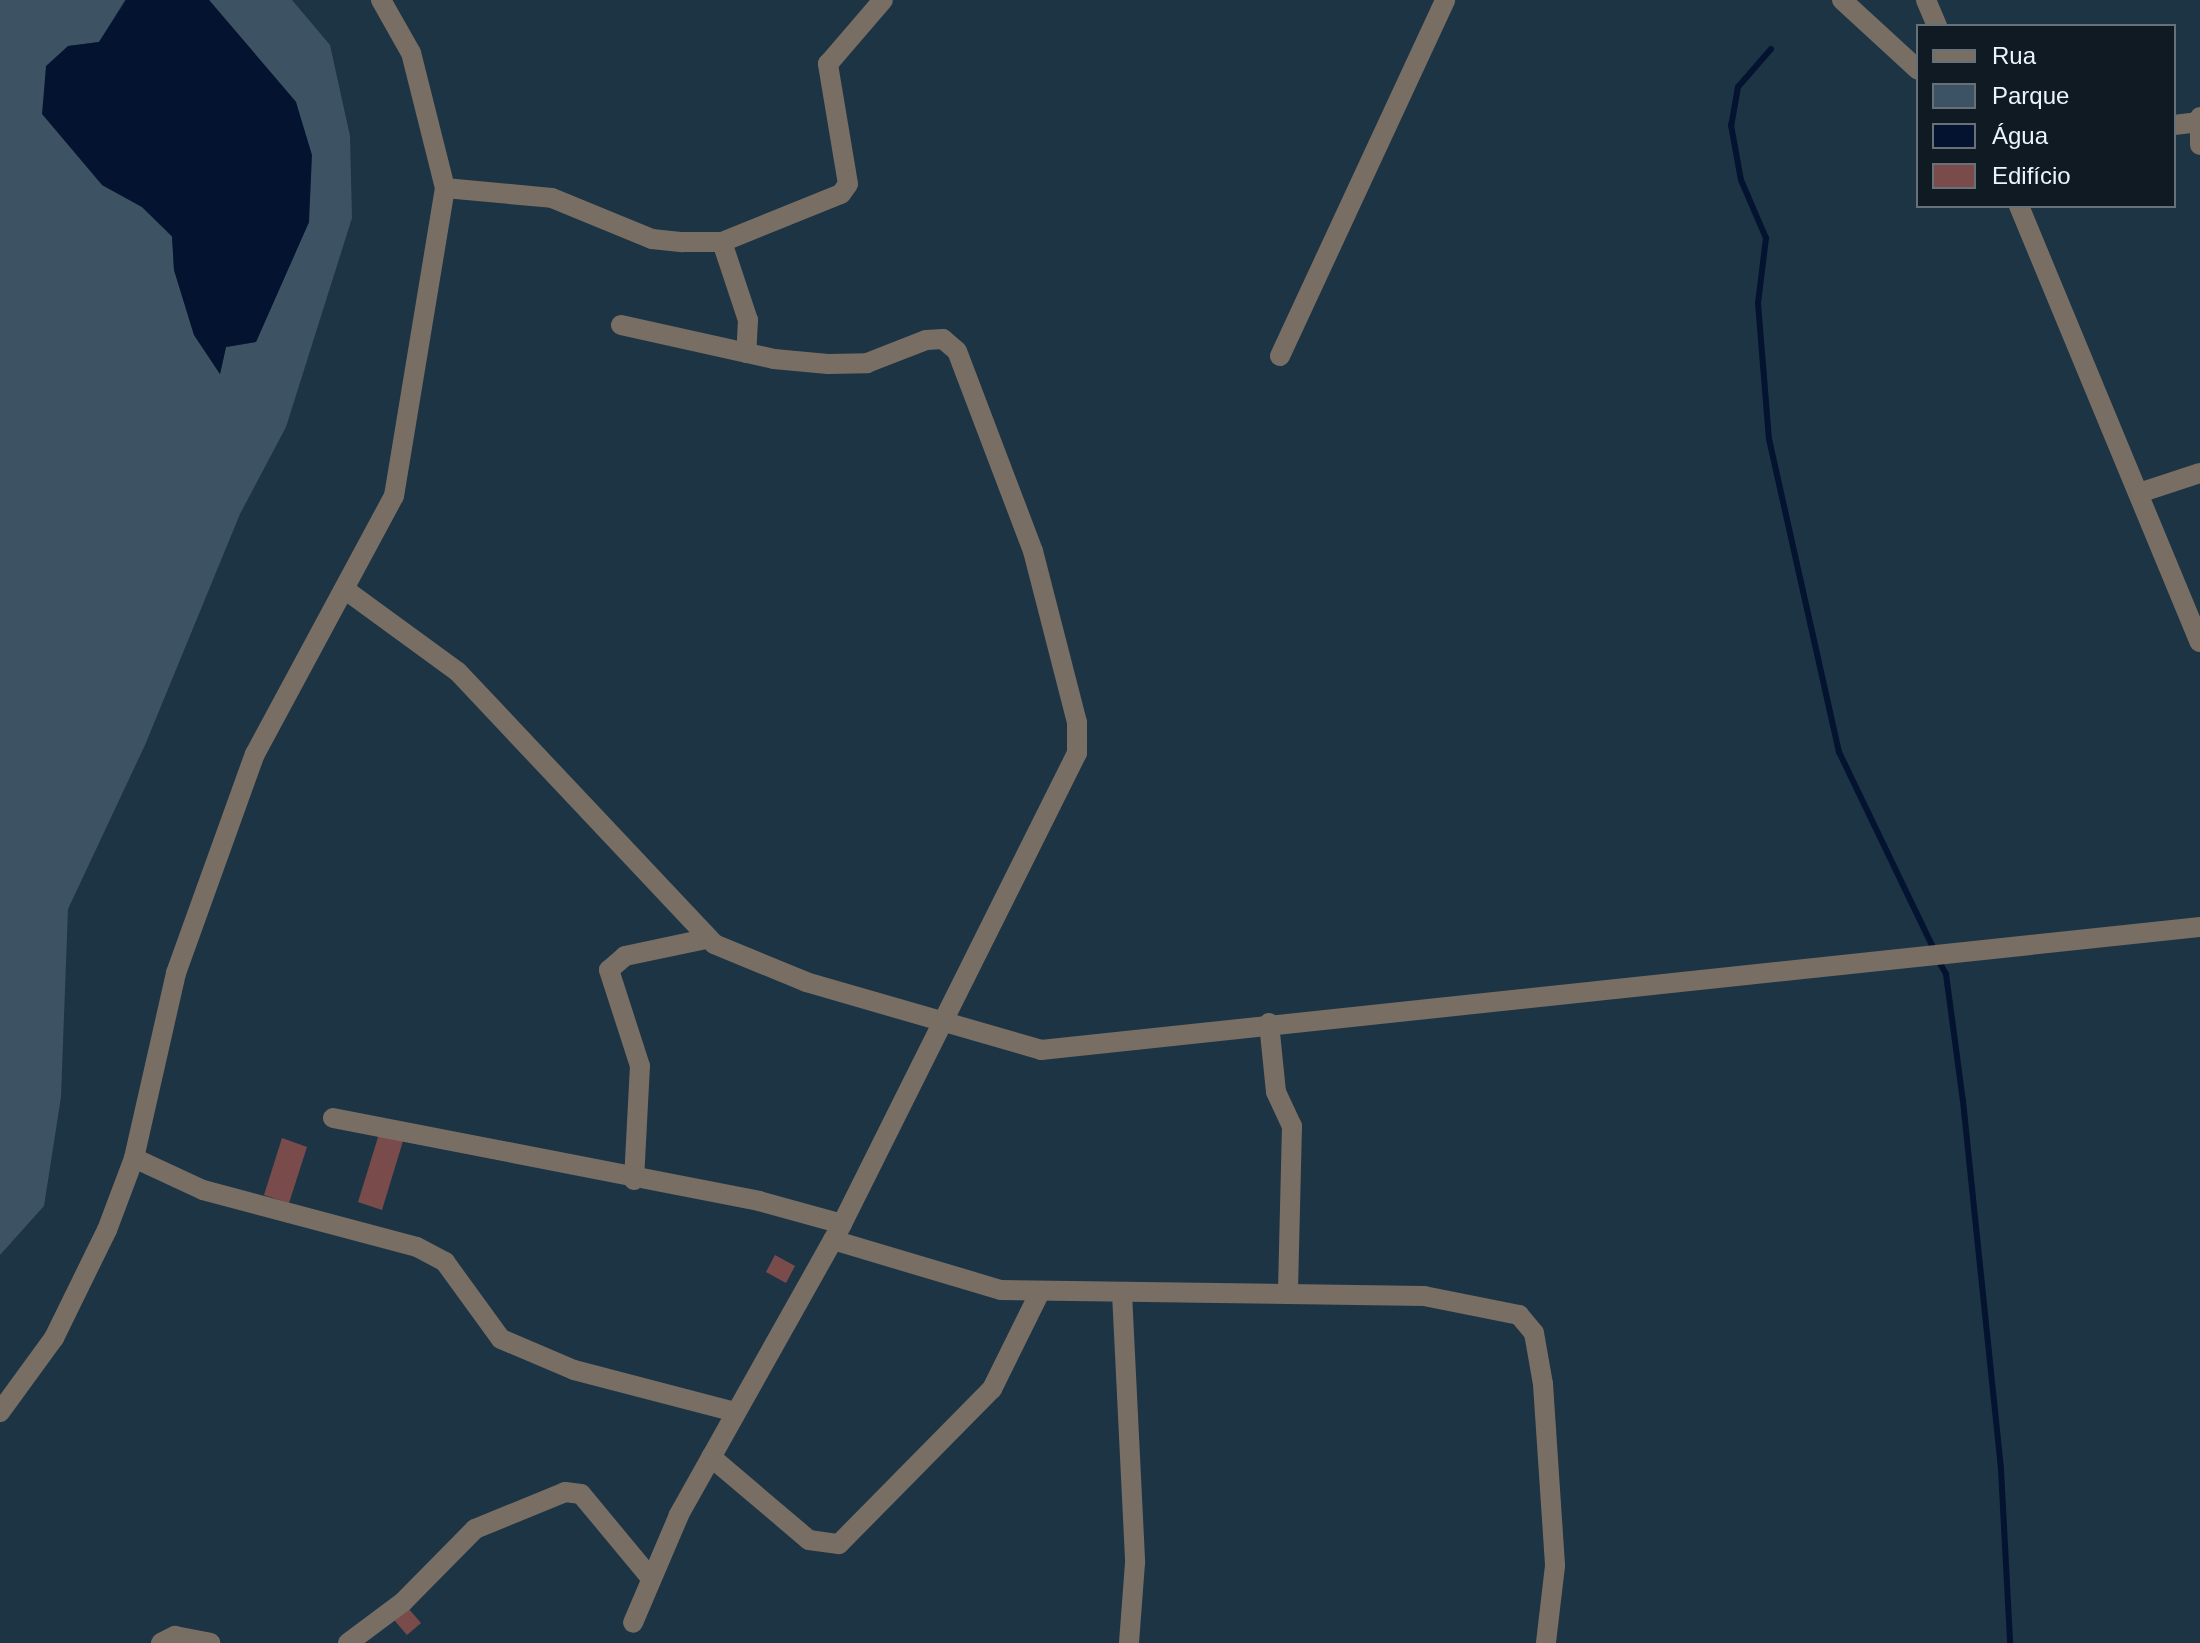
<!DOCTYPE html>
<meta charset="utf-8">
<style>
body{margin:0}
#map{position:relative;width:2200px;height:1643px;overflow:hidden;background:#1d3445;font-family:Arial,sans-serif}
div>[style]{position:absolute}
.green>*{inset:0;background:#3d5364}
.water>*{inset:0;background:#041330}
.stream>*{height:6px;margin:-3px;padding:0 3px;transform-origin:3px;border-radius:3px;background:#041330}
.building>*{inset:0;background:#794c4b}
.minor>*{height:20px;margin:-10px;padding:0 10px;transform-origin:10px;border-radius:10px;background:#786e64}
span{translate:-50% -50%;white-space:nowrap;text-align:center;line-height:1.15;-webkit-text-stroke:7px #101a22;paint-order:stroke}
.legend{position:absolute;left:1916px;top:24px;width:260px;height:184px;box-sizing:border-box;background:#101a22;border:2px solid #67717a;margin:0;padding:10px 14px;list-style:none;font-size:24px;color:#e9f4fd}
.legend li{display:flex;align-items:center;gap:16px;height:40px}
.legend b{width:40px;border:2px solid #67717a}
</style>
<div id="map">
<div class="green">
<i style="clip-path:polygon(0 0,125px 0,99px 42px,68px 46px,102px 185px,142px 207px,172px 237px,174px 270px,194px 335px,220px 374px,226px 347px,256px 342px,309px 222px,296px 102px,209px 0,292px 0,330px 45px,350px 136px,352px 218px,286px 427px,240px 514px,145px 745px,68px 909px,61px 1097px,44px 1206px,0 1255px)"></i>
</div>
<div class="water">
<i style="clip-path:polygon(126px 0,209px 0,296px 102px,312px 155px,309px 222px,256px 342px,226px 347px,220px 374px,194px 335px,174px 270px,172px 236px,142px 207px,102px 185px,42px 114px,46px 66px,68px 46px,99px 42px)"></i>
</div>
<div class="stream">
<i style="left:1771px;top:49px;width:50px;rotate:131deg"></i>
<i style="left:1738px;top:87px;width:39px;rotate:100deg"></i>
<i style="left:1731px;top:125px;width:56px;rotate:79.7deg"></i>
<i style="left:1741px;top:180px;width:63px;rotate:66.7deg"></i>
<i style="left:1766px;top:238px;width:65px;rotate:97deg"></i>
<i style="left:1758px;top:303px;width:136px;rotate:85.4deg"></i>
<i style="left:1769px;top:439px;width:321px;rotate:77.4deg"></i>
<i style="left:1839px;top:752px;width:219px;rotate:64.3deg"></i>
<i style="left:1938px;top:960px;width:16px;rotate:60deg"></i>
<i style="left:1946px;top:974px;width:128px;rotate:82.4deg"></i>
<i style="left:1963px;top:1101px;width:370px;rotate:84.1deg"></i>
<i style="left:2001px;top:1469px;width:174px;rotate:87deg"></i>
</div>
<div class="building">
<i style="clip-path:polygon(379px 1134px,403px 1141px,382px 1210px,358px 1202px)"></i>
<i style="clip-path:polygon(282px 1138px,307px 1147px,289px 1203px,264px 1195px)"></i>
<i style="clip-path:polygon(775px 1255px,795px 1266px,786px 1283px,766px 1272px)"></i>
<i style="clip-path:polygon(408px 1608px,421px 1623px,407px 1635px,394px 1620px)"></i>
</div>
<div class="minor">
<i style="left:1842px;top:0;width:103px;rotate:42.6deg"></i>
<i style="left:1926px;top:0;width:28px;rotate:67deg"></i>
<i style="left:2200px;top:117px;width:28px;rotate:90deg"></i>
<i style="left:2174px;top:125px;width:25px;rotate:-7deg"></i>
<i style="left:445px;top:188px;width:107px;rotate:5.3deg"></i>
<i style="left:552px;top:198px;width:108px;rotate:22.3deg"></i>
<i style="left:652px;top:239px;width:31px;rotate:6deg"></i>
<i style="left:683px;top:242px;width:39px"></i>
<i style="left:722px;top:242px;width:128px;rotate:-22deg"></i>
<i style="left:841px;top:194px;width:12px;rotate:-55deg"></i>
<i style="left:848px;top:184px;width:122px;rotate:-99.5deg"></i>
<i style="left:828px;top:64px;width:84px;rotate:-49.3deg"></i>
<i style="left:2019px;top:206px;width:472px;rotate:67.5deg"></i>
<i style="left:722px;top:242px;width:82px;rotate:71.6deg"></i>
<i style="left:748px;top:320px;width:33px;rotate:93deg"></i>
<i style="left:621px;top:325px;width:157px;rotate:12.5deg"></i>
<i style="left:774px;top:359px;width:54px;rotate:5.3deg"></i>
<i style="left:828px;top:364px;width:39px;rotate:-1deg"></i>
<i style="left:867px;top:363px;width:63px;rotate:-21.3deg"></i>
<i style="left:926px;top:340px;width:17px;rotate:-3deg"></i>
<i style="left:943px;top:339px;width:18px;rotate:41deg"></i>
<i style="left:957px;top:351px;width:214px;rotate:69.2deg"></i>
<i style="left:1033px;top:551px;width:177px;rotate:75.6deg"></i>
<i style="left:1077px;top:722px;width:31px;rotate:90deg"></i>
<i style="left:1077px;top:753px;width:526px;rotate:116.52deg"></i>
<i style="left:842px;top:1224px;width:334px;rotate:119.3deg"></i>
<i style="left:679px;top:1515px;width:117px;rotate:113.1deg"></i>
<i style="left:1280px;top:356px;width:392px;rotate:-65.1deg"></i>
<i style="left:2139px;top:493px;width:64px;rotate:-18.2deg"></i>
<i style="left:347px;top:591px;width:137px;rotate:36.1deg"></i>
<i style="left:458px;top:672px;width:374px;rotate:46.7deg"></i>
<i style="left:714px;top:944px;width:100px;rotate:22.4deg"></i>
<i style="left:806px;top:982px;width:245px;rotate:16.1deg"></i>
<i style="left:1041px;top:1050px;width:1166px;rotate:-6.06deg"></i>
<i style="left:1269px;top:1023px;width:69px;rotate:84.2deg"></i>
<i style="left:1276px;top:1092px;width:38px;rotate:65deg"></i>
<i style="left:1292px;top:1126px;width:167px;rotate:91.4deg"></i>
<i style="left:333px;top:1118px;width:434px;rotate:11deg"></i>
<i style="left:759px;top:1201px;width:86px;rotate:15.5deg"></i>
<i style="left:134px;top:1158px;width:76px;rotate:24.9deg"></i>
<i style="left:203px;top:1190px;width:221px;rotate:14.9deg"></i>
<i style="left:417px;top:1247px;width:32px;rotate:28deg"></i>
<i style="left:445px;top:1262px;width:95px;rotate:54deg"></i>
<i style="left:501px;top:1339px;width:79px;rotate:23deg"></i>
<i style="left:574px;top:1370px;width:166px;rotate:14.6deg"></i>
<i style="left:634px;top:1180px;width:114px;rotate:-87deg"></i>
<i style="left:640px;top:1066px;width:101px;rotate:-107.9deg"></i>
<i style="left:609px;top:970px;width:21px;rotate:-41deg"></i>
<i style="left:625px;top:956px;width:83px;rotate:-11.9deg"></i>
<i style="left:833px;top:1240px;width:175px;rotate:16.6deg"></i>
<i style="left:1001px;top:1290px;width:423px;rotate:0.8deg"></i>
<i style="left:1424px;top:1296px;width:97px;rotate:11.3deg"></i>
<i style="left:1519px;top:1315px;width:23px;rotate:50deg"></i>
<i style="left:1534px;top:1333px;width:52px;rotate:80deg"></i>
<i style="left:1543px;top:1384px;width:182px;rotate:86.2deg"></i>
<i style="left:1555px;top:1566px;width:78px;rotate:96.7deg"></i>
<i style="left:1122px;top:1293px;width:270px;rotate:87.2deg"></i>
<i style="left:1135px;top:1563px;width:80px;rotate:94.3deg"></i>
<i style="left:0;top:1412px;width:92px;rotate:-53.9deg"></i>
<i style="left:54px;top:1338px;width:120px;rotate:-63.9deg"></i>
<i style="left:107px;top:1230px;width:77px;rotate:-69.4deg"></i>
<i style="left:134px;top:1158px;width:190px;rotate:-77.2deg"></i>
<i style="left:176px;top:973px;width:233px;rotate:-70.2deg"></i>
<i style="left:255px;top:754px;width:293px;rotate:-61.7deg"></i>
<i style="left:394px;top:496px;width:312px;rotate:-80.6deg"></i>
<i style="left:445px;top:188px;width:139px;rotate:-104.1deg"></i>
<i style="left:411px;top:53px;width:61px;rotate:-119.5deg"></i>
<i style="left:711px;top:1457px;width:128px;rotate:40.3deg"></i>
<i style="left:809px;top:1540px;width:30px;rotate:8deg"></i>
<i style="left:839px;top:1544px;width:218px;rotate:-45.4deg"></i>
<i style="left:992px;top:1389px;width:106px;rotate:-63.7deg"></i>
<i style="left:161px;top:1643px;width:16px;rotate:-27deg"></i>
<i style="left:175px;top:1636px;width:36px;rotate:11deg"></i>
<i style="left:348px;top:1643px;width:69px;rotate:-36.7deg"></i>
<i style="left:403px;top:1602px;width:103px;rotate:-45.4deg"></i>
<i style="left:475px;top:1529px;width:97px;rotate:-22.3deg"></i>
<i style="left:565px;top:1492px;width:16px;rotate:7deg"></i>
<i style="left:581px;top:1494px;width:108px;rotate:50.3deg"></i>
</div>
<ul class="legend">
<li><b style="height:10px;background:#786e64"></b>Rua</li>
<li><b style="height:22px;background:#3d5364"></b>Parque</li>
<li><b style="height:22px;background:#041330"></b>Água</li>
<li><b style="height:22px;background:#794c4b"></b>Edifício</li>
</ul>
</div>
